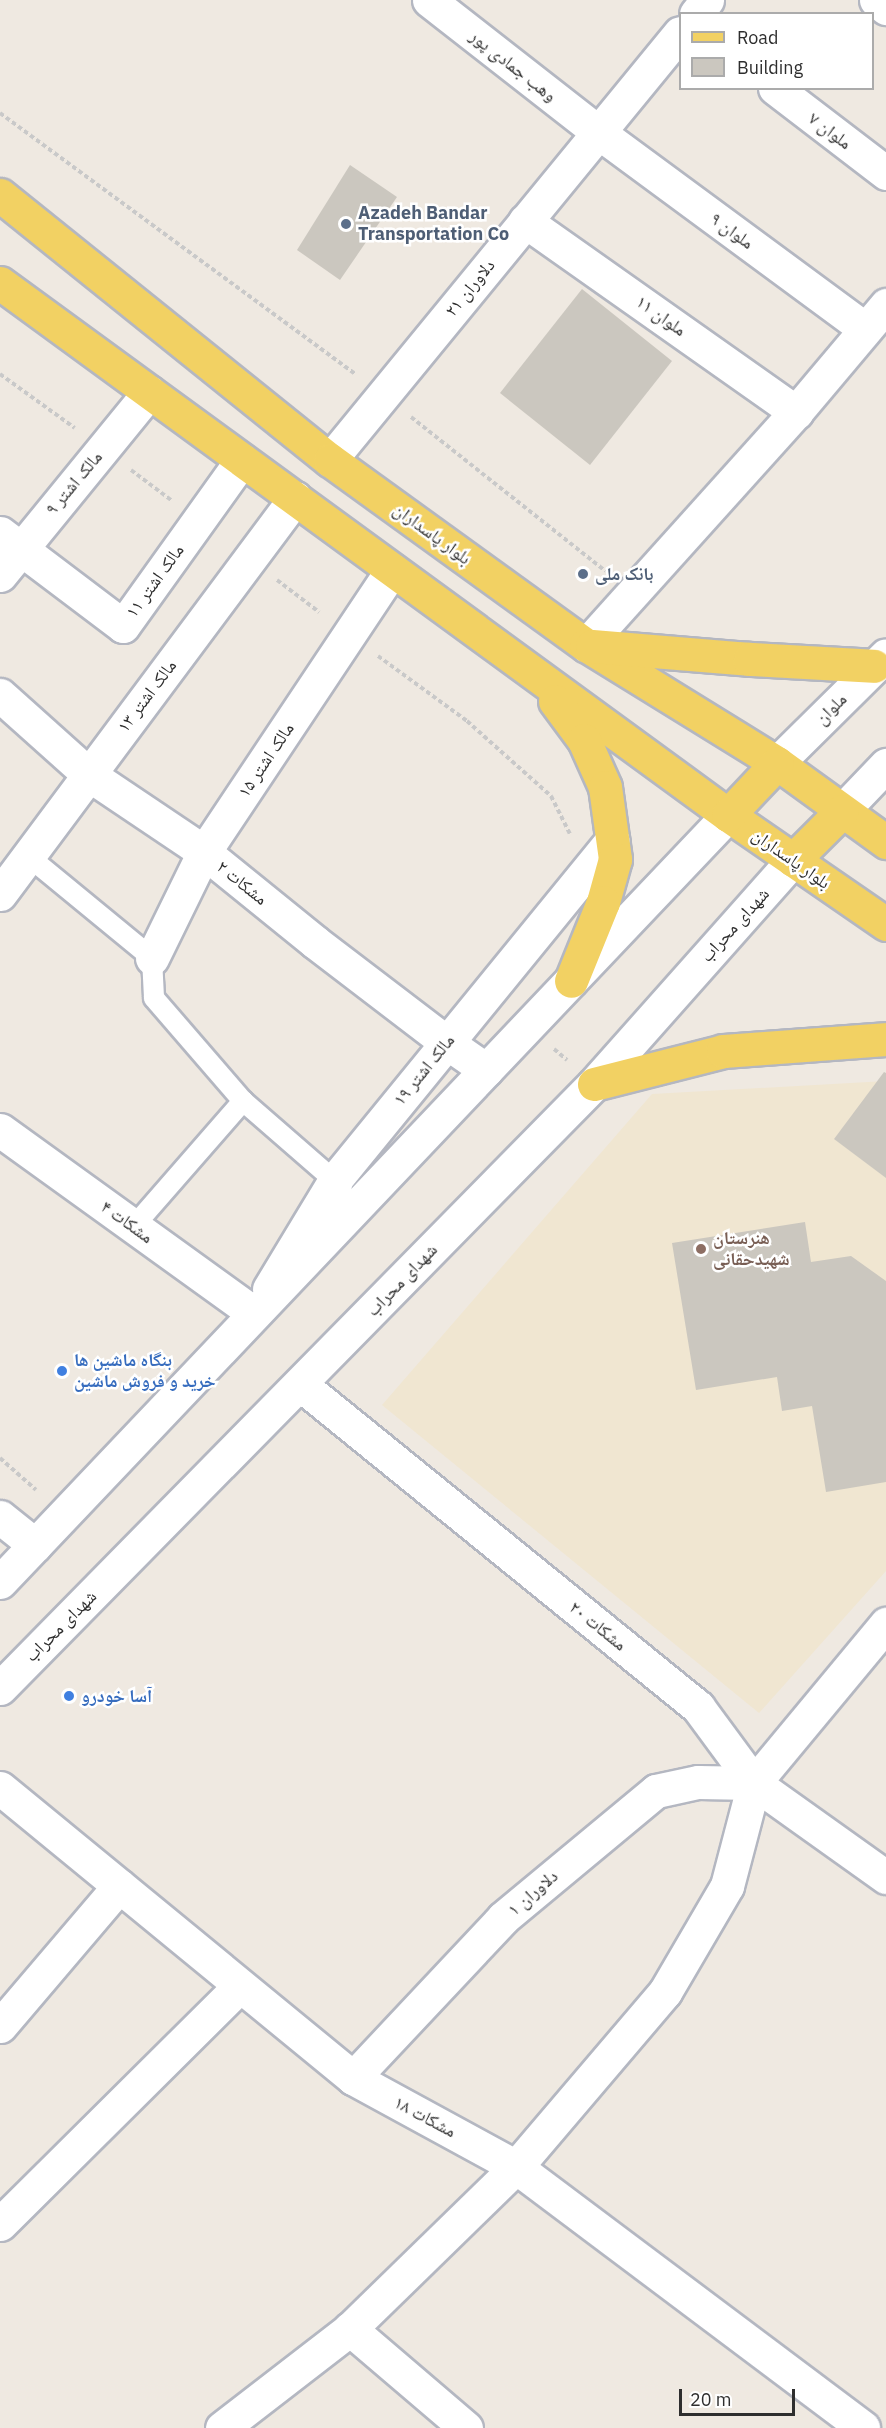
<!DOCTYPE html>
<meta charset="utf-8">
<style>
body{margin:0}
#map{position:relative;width:886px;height:2428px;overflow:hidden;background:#efe9e1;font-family:"IBM Plex Sans","Noto Naskh Arabic",sans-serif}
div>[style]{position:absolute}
.education>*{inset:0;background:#f0e6d1}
.building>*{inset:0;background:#cbc7bf}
.path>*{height:4px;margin-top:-2px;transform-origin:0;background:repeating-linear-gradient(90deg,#c9c9c9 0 4.5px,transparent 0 7.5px)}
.roads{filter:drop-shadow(2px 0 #b4b7c1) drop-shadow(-2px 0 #b4b7c1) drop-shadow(0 2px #b4b7c1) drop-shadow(0 -2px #b4b7c1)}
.service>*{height:20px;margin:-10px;padding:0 10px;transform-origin:10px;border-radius:10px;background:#fff}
.minor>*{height:33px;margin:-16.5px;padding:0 16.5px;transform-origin:16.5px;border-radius:16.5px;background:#fff}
.tertiary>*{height:33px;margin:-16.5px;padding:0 16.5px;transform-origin:16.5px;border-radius:16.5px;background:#fff}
.secondary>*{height:33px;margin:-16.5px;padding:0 16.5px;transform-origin:16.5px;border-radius:16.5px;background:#fff}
.primary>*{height:33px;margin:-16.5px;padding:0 16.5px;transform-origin:16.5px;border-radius:16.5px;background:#f2d163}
.dots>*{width:16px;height:16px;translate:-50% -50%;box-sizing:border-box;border:3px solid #fff;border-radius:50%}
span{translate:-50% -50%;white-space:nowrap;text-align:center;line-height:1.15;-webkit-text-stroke:5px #fff;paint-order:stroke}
.street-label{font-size:18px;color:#2e2e2e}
.service-label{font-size:18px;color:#4e5e75;font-weight:700}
.left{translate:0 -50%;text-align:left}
.education-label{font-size:18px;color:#785e54;font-weight:700}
.shop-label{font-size:18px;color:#366cbe;font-weight:700}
.legend{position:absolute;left:679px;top:12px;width:195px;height:78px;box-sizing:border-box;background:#fff;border:2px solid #ababab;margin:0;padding:8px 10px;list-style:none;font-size:18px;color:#2e2e2e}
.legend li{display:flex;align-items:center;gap:12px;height:30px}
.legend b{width:30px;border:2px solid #ababab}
.scale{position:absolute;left:679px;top:2389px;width:116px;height:27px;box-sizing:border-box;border:3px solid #2e2e2e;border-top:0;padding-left:8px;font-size:18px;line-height:21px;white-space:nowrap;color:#2e2e2e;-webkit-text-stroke:4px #fff;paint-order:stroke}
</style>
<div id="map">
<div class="education">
<i style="clip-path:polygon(886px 1081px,886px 1571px,759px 1713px,382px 1405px,652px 1094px)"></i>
</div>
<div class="building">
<i style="clip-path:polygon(350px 165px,397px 197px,340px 280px,297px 250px)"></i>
<i style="clip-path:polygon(582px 289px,672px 361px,590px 465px,500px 393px)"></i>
<i style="clip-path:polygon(884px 1072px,886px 1073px,886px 1178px,834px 1139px)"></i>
<i style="clip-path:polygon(805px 1222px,811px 1262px,851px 1256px,886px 1281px,886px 1482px,826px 1492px,812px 1406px,782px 1411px,777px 1377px,696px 1390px,672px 1243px)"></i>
</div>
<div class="path">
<i style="left:0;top:113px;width:441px;rotate:36.3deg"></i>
<i style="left:0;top:374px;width:92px;rotate:35.8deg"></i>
<i style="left:411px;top:417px;width:248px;rotate:38.4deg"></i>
<i style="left:131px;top:470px;width:50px;rotate:36.9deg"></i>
<i style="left:277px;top:580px;width:53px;rotate:37.3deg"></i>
<i style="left:378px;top:656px;width:110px;rotate:36.1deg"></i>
<i style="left:467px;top:721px;width:113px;rotate:41.8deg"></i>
<i style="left:551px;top:796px;width:42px;rotate:63.4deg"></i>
<i style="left:554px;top:1049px;width:17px;rotate:40deg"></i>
<i style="left:0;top:1458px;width:48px;rotate:41.6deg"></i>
</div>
<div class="roads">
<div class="service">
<i style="left:28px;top:856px;width:161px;rotate:39.4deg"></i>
<i style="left:152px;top:958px;width:40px;rotate:87.1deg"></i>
<i style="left:154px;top:998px;width:136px;rotate:49.2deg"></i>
<i style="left:243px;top:1101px;width:131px;rotate:41deg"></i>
<i style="left:134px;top:1226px;width:166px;rotate:-48.9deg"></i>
</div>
<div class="minor">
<i style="left:876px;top:0;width:13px;rotate:39deg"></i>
<i style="left:775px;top:88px;width:140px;rotate:37.4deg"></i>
<i style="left:598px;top:132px;width:332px;rotate:36.4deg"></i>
<i style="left:525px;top:221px;width:332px;rotate:35.2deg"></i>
<i style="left:0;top:533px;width:154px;rotate:37.1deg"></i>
<i style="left:123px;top:626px;width:204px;rotate:-54.4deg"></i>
<i style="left:0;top:575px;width:236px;rotate:-50.8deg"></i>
<i style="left:586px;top:645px;width:314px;rotate:-48deg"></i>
<i style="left:796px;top:412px;width:140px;rotate:-49.9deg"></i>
<i style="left:0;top:695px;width:118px;rotate:41.9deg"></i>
<i style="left:88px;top:774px;width:140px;rotate:33.9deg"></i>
<i style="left:204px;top:852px;width:143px;rotate:39deg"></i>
<i style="left:315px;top:942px;width:165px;rotate:37.4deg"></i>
<i style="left:446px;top:1042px;width:49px;rotate:35deg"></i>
<i style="left:0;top:894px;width:494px;rotate:-53.3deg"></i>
<i style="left:152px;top:958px;width:118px;rotate:-63.9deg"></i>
<i style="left:204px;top:852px;width:339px;rotate:-56.3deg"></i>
<i style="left:269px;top:1289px;width:127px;rotate:-58.8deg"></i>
<i style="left:335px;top:1180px;width:439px;rotate:-50.8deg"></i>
<i style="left:300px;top:1384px;width:513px;rotate:39.06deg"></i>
<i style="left:698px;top:1707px;width:94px;rotate:53.6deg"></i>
<i style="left:754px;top:1783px;width:162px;rotate:35.5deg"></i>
<i style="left:0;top:1517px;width:45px;rotate:38.7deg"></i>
<i style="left:0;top:2026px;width:184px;rotate:-49.6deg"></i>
<i style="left:353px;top:2078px;width:219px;rotate:-46.8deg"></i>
<i style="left:503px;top:1918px;width:199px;rotate:-39.7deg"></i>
<i style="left:656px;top:1791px;width:43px;rotate:-12.1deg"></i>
<i style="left:698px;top:1782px;width:56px;rotate:1deg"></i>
<i style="left:0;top:2224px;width:338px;rotate:-44.8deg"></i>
<i style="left:222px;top:2428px;width:162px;rotate:-37.7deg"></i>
<i style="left:466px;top:2428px;width:153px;rotate:-139.5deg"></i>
<i style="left:350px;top:2329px;width:232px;rotate:-44.3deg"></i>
<i style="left:516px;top:2167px;width:230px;rotate:-49.6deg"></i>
<i style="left:665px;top:1992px;width:123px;rotate:-59.7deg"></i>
<i style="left:727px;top:1886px;width:106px;rotate:-75.3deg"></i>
<i style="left:754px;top:1783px;width:207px;rotate:-50.3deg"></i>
</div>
<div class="tertiary">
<i style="left:429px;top:0;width:214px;rotate:38deg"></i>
<i style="left:696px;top:14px;width:18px;rotate:-52deg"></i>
<i style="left:330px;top:460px;width:552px;rotate:-50.66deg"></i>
<i style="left:0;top:1130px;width:313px;rotate:35.8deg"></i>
<i style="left:0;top:1788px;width:457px;rotate:39.4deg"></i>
<i style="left:353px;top:2078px;width:186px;rotate:28.6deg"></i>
<i style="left:516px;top:2167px;width:434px;rotate:36.9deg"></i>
</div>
<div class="secondary">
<i style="left:777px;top:763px;width:153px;rotate:-44.7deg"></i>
<i style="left:842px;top:811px;width:64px;rotate:-46.3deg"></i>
<i style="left:0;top:1582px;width:1057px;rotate:-46.49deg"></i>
<i style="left:0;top:1688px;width:847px;rotate:-45.48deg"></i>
<i style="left:594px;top:1084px;width:300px;rotate:-48.4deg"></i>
</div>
<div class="primary">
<i style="left:0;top:195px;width:423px;rotate:38.8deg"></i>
<i style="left:330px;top:460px;width:316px;rotate:35.9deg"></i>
<i style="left:586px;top:645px;width:225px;rotate:31.7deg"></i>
<i style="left:777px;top:763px;width:135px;rotate:35.9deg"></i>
<i style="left:0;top:283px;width:902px;rotate:36.16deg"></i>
<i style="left:728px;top:815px;width:192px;rotate:34.6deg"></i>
<i style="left:592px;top:646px;width:159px;rotate:4.7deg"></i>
<i style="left:750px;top:659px;width:124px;rotate:3.2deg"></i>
<i style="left:555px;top:701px;width:49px;rotate:53.4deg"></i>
<i style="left:584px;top:740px;width:51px;rotate:65.9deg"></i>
<i style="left:605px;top:787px;width:73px;rotate:82.1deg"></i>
<i style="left:615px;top:859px;width:45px;rotate:105.6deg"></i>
<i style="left:603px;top:902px;width:85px;rotate:112.1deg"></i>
<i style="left:728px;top:815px;width:71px;rotate:-46.7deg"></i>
<i style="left:793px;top:860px;width:69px;rotate:-45deg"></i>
<i style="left:594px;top:1084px;width:133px;rotate:-14.3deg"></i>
<i style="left:723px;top:1051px;width:163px;rotate:-4.2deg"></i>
</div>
</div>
<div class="dots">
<i style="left:346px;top:224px;background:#5c6f8a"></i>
<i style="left:583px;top:574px;background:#5c6f8a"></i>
<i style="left:701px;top:1249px;background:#8d6e63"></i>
<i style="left:62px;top:1371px;background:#3f7fe0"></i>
<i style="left:69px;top:1696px;background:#3f7fe0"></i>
</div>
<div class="street-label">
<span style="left:513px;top:66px;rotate:38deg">وهب جمادی پور</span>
<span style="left:830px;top:131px;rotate:37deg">ملوان ۷</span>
<span style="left:732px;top:231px;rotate:36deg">ملوان ۹</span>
<span style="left:470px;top:288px;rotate:-51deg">دلاوران ۲۱</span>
<span style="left:661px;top:316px;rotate:35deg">ملوان ۱۱</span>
<span style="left:74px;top:483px;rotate:-50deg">مالک اشتر ۹</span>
<span style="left:432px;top:534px;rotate:36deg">بلوار پاسداران</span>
<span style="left:155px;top:581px;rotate:-54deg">مالک اشتر ۱۱</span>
<span style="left:147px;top:696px;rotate:-53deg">مالک اشتر ۱۳</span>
<span style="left:831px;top:709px;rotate:-45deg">ملوان</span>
<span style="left:266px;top:760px;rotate:-56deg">مالک اشتر ۱۵</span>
<span style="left:791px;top:859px;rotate:35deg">بلوار پاسداران</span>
<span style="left:242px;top:883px;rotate:39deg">مشکات ۲</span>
<span style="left:735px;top:925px;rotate:-48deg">شهدای محراب</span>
<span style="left:424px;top:1070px;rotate:-51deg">مالک اشتر ۱۹</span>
<span style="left:127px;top:1222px;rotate:36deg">مشکات ۴</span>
<span style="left:402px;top:1280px;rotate:-46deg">شهدای محراب</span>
<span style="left:61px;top:1626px;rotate:-45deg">شهدای محراب</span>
<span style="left:598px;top:1626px;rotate:39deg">مشکات ۲۰</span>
<span style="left:533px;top:1893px;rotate:-41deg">دلاوران ۱</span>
<span style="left:425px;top:2117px;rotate:28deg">مشکات ۱۸</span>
</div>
<div class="service-label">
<span class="left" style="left:358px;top:224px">Azadeh Bandar<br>Transportation Co</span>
<span class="left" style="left:595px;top:574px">بانک ملی</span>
</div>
<div class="education-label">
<span class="left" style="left:713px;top:1249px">هنرستان<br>شهیدحقانی</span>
</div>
<div class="shop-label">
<span class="left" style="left:74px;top:1371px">بنگاه ماشین ها<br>خرید و فروش ماشین</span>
<span class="left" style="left:81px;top:1696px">آسا خودرو</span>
</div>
<ul class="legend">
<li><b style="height:8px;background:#f2d163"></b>Road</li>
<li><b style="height:16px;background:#cbc7bf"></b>Building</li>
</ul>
<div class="scale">20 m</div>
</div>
